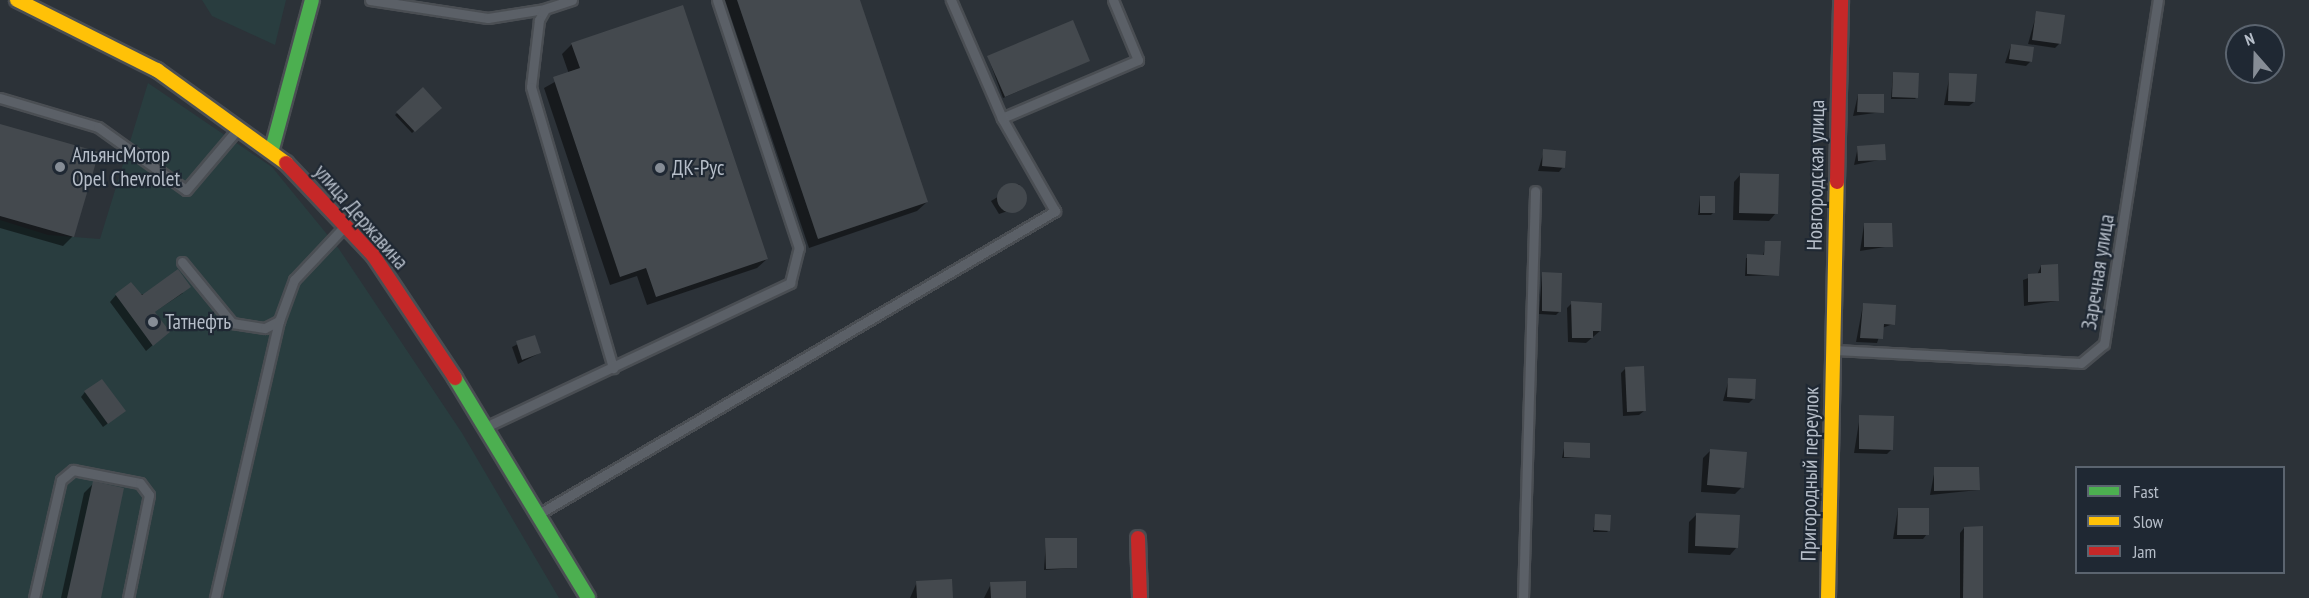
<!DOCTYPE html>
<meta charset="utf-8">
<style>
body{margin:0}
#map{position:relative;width:2309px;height:598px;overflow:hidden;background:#2c3238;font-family:"PT Sans Narrow",sans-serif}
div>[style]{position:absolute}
.green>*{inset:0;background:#293d3f}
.shadow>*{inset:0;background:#0007}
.building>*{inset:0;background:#44494e}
.round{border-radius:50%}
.roads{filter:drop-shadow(2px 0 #4a4e53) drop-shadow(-2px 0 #4a4e53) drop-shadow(0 2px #4a4e53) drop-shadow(0 -2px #4a4e53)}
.lane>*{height:9px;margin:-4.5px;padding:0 4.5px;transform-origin:4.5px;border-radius:4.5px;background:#5b6067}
.fast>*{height:14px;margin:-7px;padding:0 7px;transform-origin:7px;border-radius:7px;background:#4caf50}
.slow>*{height:14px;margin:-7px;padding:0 7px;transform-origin:7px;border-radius:7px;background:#ffc107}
.jam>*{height:14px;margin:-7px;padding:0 7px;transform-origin:7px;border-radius:7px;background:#c62828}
.dots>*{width:16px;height:16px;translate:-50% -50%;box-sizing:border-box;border:3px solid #1f2833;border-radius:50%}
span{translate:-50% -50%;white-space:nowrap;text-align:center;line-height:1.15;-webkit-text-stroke:4.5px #1f2833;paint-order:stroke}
.poi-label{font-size:21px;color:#b6bec9}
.left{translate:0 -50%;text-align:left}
.street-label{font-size:21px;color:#b6bec9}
.legend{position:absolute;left:2075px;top:466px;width:210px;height:108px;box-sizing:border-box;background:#1f2833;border:2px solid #5b646f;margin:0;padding:8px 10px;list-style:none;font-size:18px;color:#b6bec9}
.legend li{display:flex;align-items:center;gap:12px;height:30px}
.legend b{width:30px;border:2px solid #5b646f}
.north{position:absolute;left:2225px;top:24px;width:60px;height:60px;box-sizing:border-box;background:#1f2833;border:2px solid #5b646f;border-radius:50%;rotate:340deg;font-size:16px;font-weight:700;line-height:24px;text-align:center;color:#b6bec9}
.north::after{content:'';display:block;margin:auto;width:21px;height:27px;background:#868d96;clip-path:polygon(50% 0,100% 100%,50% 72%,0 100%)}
</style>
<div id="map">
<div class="green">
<i style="clip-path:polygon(202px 0,286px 0,275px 45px,212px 16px)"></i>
<i style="clip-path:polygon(148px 83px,272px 167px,339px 249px,462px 433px,559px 598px,0 598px,0 220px,48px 235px,100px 239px)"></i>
</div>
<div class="shadow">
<i style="clip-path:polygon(725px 0,859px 0,927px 202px,917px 211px,809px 248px)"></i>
<i style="clip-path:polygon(2037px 12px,2060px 43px,2055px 48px,2028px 44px)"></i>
<i style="clip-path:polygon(572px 44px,767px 259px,757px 268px,647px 305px,637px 276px,610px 285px,544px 88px,569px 74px,562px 54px)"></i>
<i style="clip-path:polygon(2011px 45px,2031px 61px,2026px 66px,2005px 63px)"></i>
<i style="clip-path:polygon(988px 57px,1086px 62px,1003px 98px)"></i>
<i style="clip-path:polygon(1893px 73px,1917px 97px,1915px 99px,1891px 99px)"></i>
<i style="clip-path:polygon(1950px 74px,1974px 102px,1969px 106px,1944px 105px)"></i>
<i style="clip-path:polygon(423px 89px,440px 107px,412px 133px,395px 115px)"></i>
<i style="clip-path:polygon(1858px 95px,1882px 112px,1853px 116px)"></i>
<i style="clip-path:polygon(0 125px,97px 153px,72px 237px,63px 246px,0 228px)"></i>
<i style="clip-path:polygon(1858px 147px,1884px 159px,1854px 165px)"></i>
<i style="clip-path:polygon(1544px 151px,1563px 167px,1559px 172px,1538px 171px)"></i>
<i style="clip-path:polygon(1741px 174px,1776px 213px,1769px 221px,1733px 220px,1734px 182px)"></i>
<i style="clip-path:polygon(1019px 184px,1025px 205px,999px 214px,991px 201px)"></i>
<i style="clip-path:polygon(1700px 197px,1713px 213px,1711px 215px,1698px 215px)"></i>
<i style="clip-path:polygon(1864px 225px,1891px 246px,1860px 251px)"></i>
<i style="clip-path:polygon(1766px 242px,1778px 275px,1745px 276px,1746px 258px,1763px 256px)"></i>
<i style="clip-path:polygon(2041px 266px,2057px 301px,2024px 306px,2023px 280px,2037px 275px)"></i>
<i style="clip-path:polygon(1542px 274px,1560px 311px,1556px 315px,1539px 314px)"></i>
<i style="clip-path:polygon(183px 293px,153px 313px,161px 338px,146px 351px,110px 302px,116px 295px)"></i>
<i style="clip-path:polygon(1572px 303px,1600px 331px,1586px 343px,1568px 342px,1567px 308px)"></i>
<i style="clip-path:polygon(1863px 305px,1893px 324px,1882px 328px,1877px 343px,1856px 342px)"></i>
<i style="clip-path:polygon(534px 336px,540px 353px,518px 364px,512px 347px)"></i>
<i style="clip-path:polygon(1626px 368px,1644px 411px,1639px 415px,1623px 416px,1621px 373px)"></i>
<i style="clip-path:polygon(1729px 379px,1754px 398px,1749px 403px,1723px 401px)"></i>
<i style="clip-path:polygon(85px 392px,119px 415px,103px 427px,81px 397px)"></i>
<i style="clip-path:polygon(1860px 416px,1892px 449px,1887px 454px,1854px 453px)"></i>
<i style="clip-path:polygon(1565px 443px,1588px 457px,1562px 458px)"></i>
<i style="clip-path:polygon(1711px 450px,1742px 487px,1735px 494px,1701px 492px,1703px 458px)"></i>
<i style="clip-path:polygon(1935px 469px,1978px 490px,1930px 495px)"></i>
<i style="clip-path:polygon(94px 483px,100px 598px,61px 598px,84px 493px)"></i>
<i style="clip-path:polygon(1898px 509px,1927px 534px,1923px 539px,1893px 539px)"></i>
<i style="clip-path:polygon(1697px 514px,1737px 547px,1730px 555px,1688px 553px,1689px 522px)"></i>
<i style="clip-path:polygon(1596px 515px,1609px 530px,1607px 532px,1593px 532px)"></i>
<i style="clip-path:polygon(1964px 528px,1982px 598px,1960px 598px,1960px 533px)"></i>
<i style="clip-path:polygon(1046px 540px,1076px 568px,1044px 570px)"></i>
<i style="clip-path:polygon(917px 582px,952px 598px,910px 598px)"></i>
<i style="clip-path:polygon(991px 584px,1025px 598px,984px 598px)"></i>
</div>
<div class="building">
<i style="clip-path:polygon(737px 0,860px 0,928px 202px,818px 239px)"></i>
<i style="clip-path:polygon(683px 5px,768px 259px,656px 297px,646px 268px,620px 277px,553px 77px,580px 68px,571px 43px)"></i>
<i style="clip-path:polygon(2036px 11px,2065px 15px,2061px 44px,2032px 40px)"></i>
<i style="clip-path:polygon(1073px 20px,1090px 61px,1005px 97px,987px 56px)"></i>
<i style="clip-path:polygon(2011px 44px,2034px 47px,2032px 62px,2009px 59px)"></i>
<i style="clip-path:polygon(1893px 72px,1919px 73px,1918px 98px,1892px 97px)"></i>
<i style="clip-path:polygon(1949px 73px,1977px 74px,1975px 102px,1948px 101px)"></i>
<i style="clip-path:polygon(423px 87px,442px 108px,415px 132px,396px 112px)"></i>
<i style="clip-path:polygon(1858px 94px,1884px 94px,1884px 113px,1857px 112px)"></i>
<i style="clip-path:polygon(0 124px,99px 152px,74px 237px,0 216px)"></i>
<i style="clip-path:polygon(1885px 144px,1886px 160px,1858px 161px,1857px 146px)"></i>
<i style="clip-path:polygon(1543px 149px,1566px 151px,1565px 168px,1542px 166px)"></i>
<i style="clip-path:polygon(1740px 173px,1779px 174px,1778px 214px,1739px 213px)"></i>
<i class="round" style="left:997px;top:183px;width:30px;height:30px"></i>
<i style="clip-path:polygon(1700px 196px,1715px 196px,1715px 213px,1700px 213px)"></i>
<i style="clip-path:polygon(1864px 223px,1892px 223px,1893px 247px,1864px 247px)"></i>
<i style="clip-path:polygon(1765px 241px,1781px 241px,1779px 276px,1747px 274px,1747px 254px,1764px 255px)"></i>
<i style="clip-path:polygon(2058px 264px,2059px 301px,2028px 302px,2028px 274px,2041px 273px,2041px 265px)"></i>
<i style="clip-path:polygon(178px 269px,191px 287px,155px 312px,170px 332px,153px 346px,115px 294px,131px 282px,142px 295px)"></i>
<i style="clip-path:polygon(1542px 272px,1562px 273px,1561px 312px,1542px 311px)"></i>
<i style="clip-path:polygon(1571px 301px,1602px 303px,1601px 331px,1593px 331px,1593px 338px,1572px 338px)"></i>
<i style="clip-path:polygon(1863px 303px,1896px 305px,1895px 325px,1884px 324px,1883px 339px,1860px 338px)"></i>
<i style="clip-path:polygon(535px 335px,541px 353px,522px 360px,516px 341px)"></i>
<i style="clip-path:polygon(1644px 366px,1646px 411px,1627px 412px,1625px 367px)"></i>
<i style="clip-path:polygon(1728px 378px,1756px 379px,1755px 399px,1727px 397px)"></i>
<i style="clip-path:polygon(102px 379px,126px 411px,108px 424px,84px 391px)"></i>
<i style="clip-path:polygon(1859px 415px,1894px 416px,1893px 450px,1859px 449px)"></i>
<i style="clip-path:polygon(1564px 442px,1590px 443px,1590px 458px,1564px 457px)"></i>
<i style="clip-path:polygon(1710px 449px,1747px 452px,1744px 488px,1707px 485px)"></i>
<i style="clip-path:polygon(1934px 467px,1979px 467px,1980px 490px,1934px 491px)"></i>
<i style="clip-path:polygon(93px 481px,124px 488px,101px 598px,67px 598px)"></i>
<i style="clip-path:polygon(1898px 508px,1929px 508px,1929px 535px,1897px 535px)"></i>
<i style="clip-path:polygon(1696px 513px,1740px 515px,1738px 548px,1695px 546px)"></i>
<i style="clip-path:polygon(1595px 514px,1611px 515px,1610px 531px,1594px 530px)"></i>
<i style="clip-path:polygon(1983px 526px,1983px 598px,1963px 598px,1964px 527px)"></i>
<i style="clip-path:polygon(1045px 538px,1077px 538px,1077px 568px,1046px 569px)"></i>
<i style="clip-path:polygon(952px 579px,953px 598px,917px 598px,916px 581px)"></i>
<i style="clip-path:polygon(1026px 581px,1026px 598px,991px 598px,990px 582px)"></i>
</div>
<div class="roads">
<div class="lane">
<i style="left:370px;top:0;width:119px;rotate:8.7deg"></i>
<i style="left:488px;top:18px;width:58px;rotate:-9deg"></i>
<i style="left:572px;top:0;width:28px;rotate:162deg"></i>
<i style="left:545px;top:9px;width:13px;rotate:119deg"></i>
<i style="left:539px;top:20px;width:67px;rotate:96.8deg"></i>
<i style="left:531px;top:87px;width:293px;rotate:73.7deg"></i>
<i style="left:0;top:98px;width:102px;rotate:16.5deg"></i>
<i style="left:98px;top:127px;width:108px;rotate:35.6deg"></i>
<i style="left:186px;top:190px;width:77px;rotate:-49.7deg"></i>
<i style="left:1002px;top:118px;width:148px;rotate:-23.1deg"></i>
<i style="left:1138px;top:60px;width:65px;rotate:-112.6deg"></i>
<i style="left:182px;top:262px;width:79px;rotate:50.7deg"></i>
<i style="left:232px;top:323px;width:33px;rotate:9deg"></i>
<i style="left:265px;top:328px;width:16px;rotate:-27deg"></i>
<i style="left:279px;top:321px;width:44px;rotate:-69.9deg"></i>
<i style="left:294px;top:280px;width:71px;rotate:-46.7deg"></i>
<i style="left:1835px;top:350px;width:246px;rotate:3deg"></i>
<i style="left:2081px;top:363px;width:30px;rotate:-40deg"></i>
<i style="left:2104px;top:344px;width:348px;rotate:-81.1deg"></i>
<i style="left:492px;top:424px;width:330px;rotate:-25.3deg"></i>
<i style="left:790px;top:283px;width:36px;rotate:-76deg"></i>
<i style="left:799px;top:248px;width:261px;rotate:-108.3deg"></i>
<i style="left:542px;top:512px;width:595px;rotate:-30.4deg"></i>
<i style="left:1055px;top:211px;width:107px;rotate:-119.7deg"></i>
<i style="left:1002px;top:118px;width:129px;rotate:-113.4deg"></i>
<i style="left:34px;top:598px;width:121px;rotate:-77.1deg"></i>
<i style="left:61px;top:480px;width:16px;rotate:-40deg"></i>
<i style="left:73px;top:470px;width:68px;rotate:11deg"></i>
<i style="left:140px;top:483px;width:15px;rotate:53deg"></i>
<i style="left:149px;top:495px;width:105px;rotate:101.5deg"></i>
<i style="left:215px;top:598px;width:284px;rotate:-77deg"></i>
<i style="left:1523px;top:598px;width:407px;rotate:-88.3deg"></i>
</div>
<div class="fast">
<i style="left:272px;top:149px;width:154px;rotate:-75deg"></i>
<i style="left:455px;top:378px;width:257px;rotate:58.8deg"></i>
</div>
<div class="slow">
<i style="left:17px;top:0;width:157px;rotate:26.6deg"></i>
<i style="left:157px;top:70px;width:159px;rotate:35.8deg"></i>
<i style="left:1828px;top:598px;width:416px;rotate:-88.8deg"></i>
</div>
<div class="jam">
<i style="left:286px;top:163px;width:127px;rotate:46.6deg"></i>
<i style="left:373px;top:255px;width:148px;rotate:56.3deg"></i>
<i style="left:1837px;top:182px;width:182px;rotate:-88.7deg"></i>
<i style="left:1138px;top:538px;width:60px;rotate:88.1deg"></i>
</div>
</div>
<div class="dots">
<i style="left:60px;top:167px;background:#868d96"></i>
<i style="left:660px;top:168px;background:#868d96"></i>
<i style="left:153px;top:322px;background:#868d96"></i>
</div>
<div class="poi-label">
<span class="left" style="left:72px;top:167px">АльянсМотор<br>Opel Chevrolet</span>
<span class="left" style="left:672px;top:168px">ДК-Рус</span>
<span class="left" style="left:165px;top:322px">Татнефть</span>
</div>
<div class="street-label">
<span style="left:1816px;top:175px;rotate:-89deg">Новгородская улица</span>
<span style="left:361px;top:217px;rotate:49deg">улица Державина</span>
<span style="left:2098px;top:272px;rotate:-81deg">Заречная улица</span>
<span style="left:1810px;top:474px;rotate:-89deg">Пригородный переулок</span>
</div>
<ul class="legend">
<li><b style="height:8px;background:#4caf50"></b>Fast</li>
<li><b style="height:8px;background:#ffc107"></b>Slow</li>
<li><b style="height:8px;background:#c62828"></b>Jam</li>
</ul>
<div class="north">N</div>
</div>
